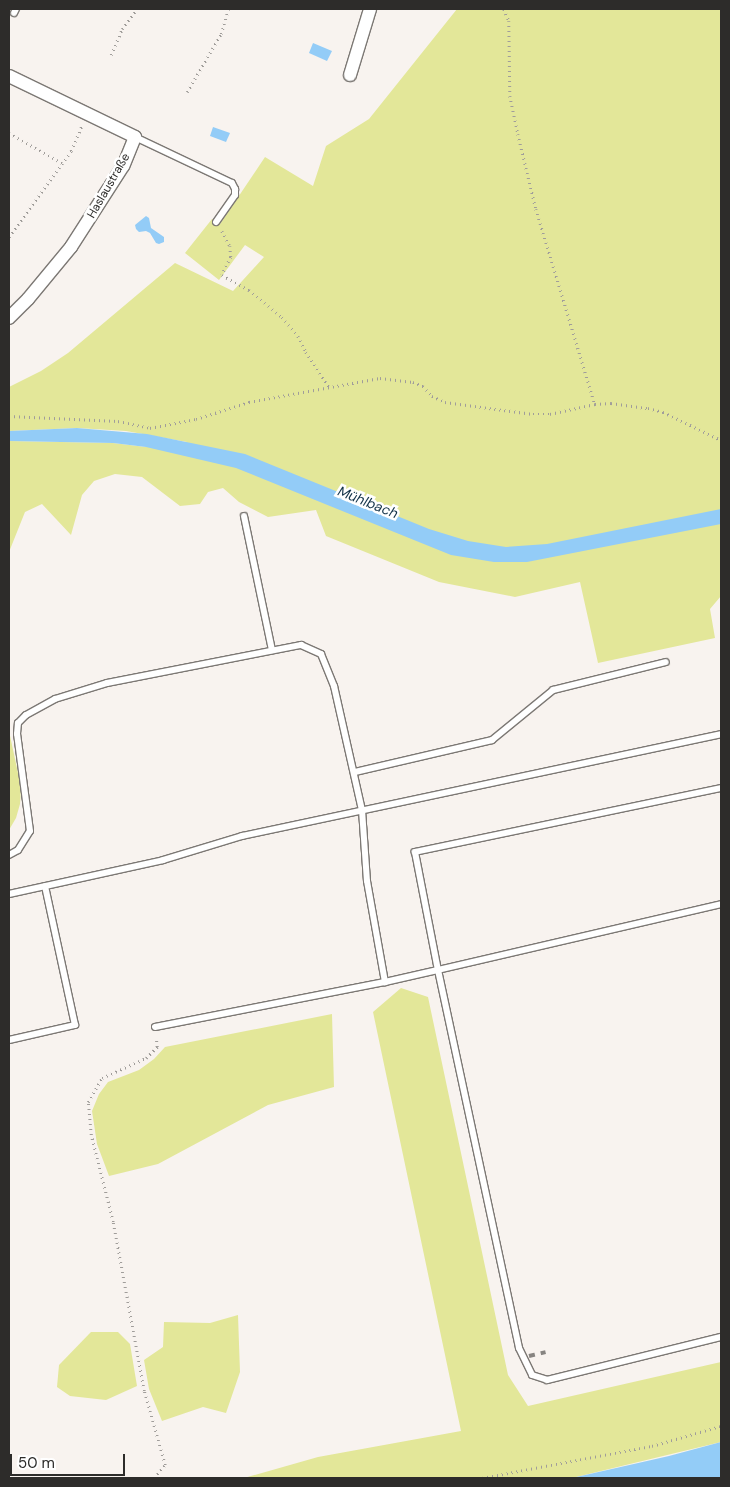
<!DOCTYPE html>
<meta charset="utf-8">
<style>
body{margin:0}
#map{position:relative;width:730px;height:1487px;overflow:hidden;background:#f8f3ef;font-family:"DM Sans",sans-serif}
div>[style]{position:absolute}
.green>*{inset:0;background:#e3e799}
.water>*{inset:0;background:#93ccf7}
.path>*{height:2.5px;margin-top:-1.25px;transform-origin:0;background:repeating-linear-gradient(90deg,#a09d9a 0 1px,transparent 0 5px)}
.roads{filter:drop-shadow(1px 0 #7c7874) drop-shadow(-1px 0 #7c7874) drop-shadow(0 1px #7c7874) drop-shadow(0 -1px #7c7874)}
.service>*{height:6px;margin:-3px;padding:0 3px;transform-origin:3px;border-radius:3px;background:#fff}
.minor>*{height:12px;margin:-6px;padding:0 6px;transform-origin:6px;border-radius:6px;background:#fff}
.rail>*{height:4px;margin-top:-2px;transform-origin:0;background:repeating-linear-gradient(90deg,#878481 0 6px,transparent 0 12px)}
span{translate:-50% -50%;white-space:nowrap;text-align:center;line-height:1.15;-webkit-text-stroke:5px #fff;paint-order:stroke}
.street-label{font-size:12px;color:#2d2c2a}
.water-label{font-size:14px;color:#113147;font-style:italic}
.frame{position:absolute;inset:0;border:10px solid #2d2c2a;pointer-events:none}
.scale{position:absolute;left:10px;top:1454px;width:115px;height:22px;box-sizing:border-box;border:2px solid #2d2c2a;border-top:0;padding-left:6px;font-size:15px;line-height:18px;white-space:nowrap;color:#2d2c2a;-webkit-text-stroke:4px #fff;paint-order:stroke}
</style>
<div id="map">
<div class="green">
<i style="clip-path:polygon(457px 9px,721px 9px,721px 596px,710px 609px,715px 638px,598px 663px,580px 582px,515px 597px,439px 582px,326px 536px,316px 510px,268px 517px,239px 502px,223px 488px,208px 492px,200px 504px,180px 506px,142px 477px,115px 474px,94px 481px,82px 495px,71px 535px,42px 504px,25px 512px,9px 552px,9px 441px,113px 443px,146px 447px,187px 442px,126px 431px,77px 428px,9px 431px,9px 387px,41px 371px,68px 353px,175px 263px,233px 291px,264px 257px,245px 245px,219px 280px,185px 253px,212px 219px,220px 224px,265px 157px,313px 186px,326px 146px,369px 119px)"></i>
<i style="clip-path:polygon(9px 731px,21px 787px,20px 804px,16px 818px,9px 830px)"></i>
<i style="clip-path:polygon(401px 988px,428px 997px,508px 1375px,528px 1406px,721px 1362px,721px 1442px,572px 1478px,244px 1478px,318px 1457px,461px 1431px,373px 1012px)"></i>
<i style="clip-path:polygon(332px 1014px,334px 1087px,268px 1105px,158px 1164px,109px 1176px,97px 1144px,92px 1111px,99px 1094px,108px 1082px,139px 1070px,154px 1059px,165px 1047px)"></i>
<i style="clip-path:polygon(238px 1315px,240px 1372px,226px 1413px,203px 1407px,162px 1421px,149px 1389px,144px 1360px,163px 1347px,164px 1322px,210px 1323px)"></i>
<i style="clip-path:polygon(91px 1332px,118px 1332px,130px 1344px,137px 1386px,106px 1400px,70px 1396px,57px 1387px,59px 1365px)"></i>
</div>
<div class="water">
<i style="clip-path:polygon(313px 43px,332px 51px,327px 61px,309px 53px)"></i>
<i style="clip-path:polygon(213px 127px,230px 133px,226px 142px,210px 136px)"></i>
<i style="clip-path:polygon(146px 216px,149px 218px,151px 228px,164px 237px,164px 242px,159px 244px,156px 243px,150px 233px,146px 231px,139px 232px,136px 229px,135px 225px)"></i>
<i style="clip-path:polygon(77px 428px,147px 434px,245px 454px,429px 529px,468px 541px,506px 547px,547px 544px,721px 509px,721px 524px,527px 562px,494px 562px,451px 555px,236px 468px,146px 447px,113px 443px,9px 441px,9px 431px)"></i>
<i style="clip-path:polygon(721px 1442px,721px 1478px,572px 1478px,669px 1456px)"></i>
</div>
<div class="path">
<i style="left:504px;top:9px;width:13px;rotate:67deg"></i>
<i style="left:509px;top:21px;width:75px;rotate:89.2deg"></i>
<i style="left:510px;top:96px;width:39px;rotate:78deg"></i>
<i style="left:518px;top:134px;width:77px;rotate:76.5deg"></i>
<i style="left:536px;top:209px;width:204px;rotate:73.2deg"></i>
<i style="left:111px;top:55px;width:28px;rotate:-67deg"></i>
<i style="left:122px;top:29px;width:25px;rotate:-53deg"></i>
<i style="left:187px;top:92px;width:67px;rotate:-59.6deg"></i>
<i style="left:221px;top:34px;width:26px;rotate:-74deg"></i>
<i style="left:9px;top:133px;width:61px;rotate:29.5deg"></i>
<i style="left:222px;top:231px;width:17px;rotate:62deg"></i>
<i style="left:230px;top:246px;width:11px;rotate:85deg"></i>
<i style="left:231px;top:257px;width:20px;rotate:117deg"></i>
<i style="left:222px;top:275px;width:31px;rotate:29deg"></i>
<i style="left:249px;top:290px;width:43px;rotate:39.3deg"></i>
<i style="left:282px;top:317px;width:25px;rotate:50deg"></i>
<i style="left:298px;top:336px;width:18px;rotate:63deg"></i>
<i style="left:306px;top:352px;width:42px;rotate:56.7deg"></i>
<i style="left:9px;top:237px;width:106px;rotate:-54.2deg"></i>
<i style="left:71px;top:151px;width:28px;rotate:-67deg"></i>
<i style="left:9px;top:416px;width:109px;rotate:2.6deg"></i>
<i style="left:118px;top:421px;width:33px;rotate:12deg"></i>
<i style="left:150px;top:428px;width:47px;rotate:-11.1deg"></i>
<i style="left:196px;top:419px;width:56px;rotate:-17.8deg"></i>
<i style="left:249px;top:402px;width:133px;rotate:-10.4deg"></i>
<i style="left:380px;top:378px;width:33px;rotate:7deg"></i>
<i style="left:413px;top:382px;width:11px;rotate:22deg"></i>
<i style="left:423px;top:386px;width:13px;rotate:48deg"></i>
<i style="left:432px;top:396px;width:14px;rotate:25deg"></i>
<i style="left:445px;top:402px;width:89px;rotate:7.8deg"></i>
<i style="left:533px;top:414px;width:17px"></i>
<i style="left:550px;top:414px;width:46px;rotate:-12.5deg"></i>
<i style="left:595px;top:404px;width:16px;rotate:-4deg"></i>
<i style="left:611px;top:403px;width:37px;rotate:8deg"></i>
<i style="left:648px;top:408px;width:16px;rotate:15deg"></i>
<i style="left:663px;top:412px;width:64px;rotate:25.8deg"></i>
<i style="left:154px;top:1478px;width:17px;rotate:-50deg"></i>
<i style="left:165px;top:1465px;width:77px;rotate:-105.8deg"></i>
<i style="left:144px;top:1391px;width:172px;rotate:-100.4deg"></i>
<i style="left:113px;top:1222px;width:90px;rotate:-104.2deg"></i>
<i style="left:91px;top:1135px;width:33px;rotate:-95deg"></i>
<i style="left:88px;top:1102px;width:28px;rotate:-60deg"></i>
<i style="left:102px;top:1078px;width:48px;rotate:-24.4deg"></i>
<i style="left:146px;top:1058px;width:16px;rotate:-45deg"></i>
<i style="left:157px;top:1047px;width:10px;rotate:-96deg"></i>
<i style="left:482px;top:1478px;width:173px;rotate:-10.7deg"></i>
<i style="left:652px;top:1446px;width:72px;rotate:-16.2deg"></i>
</div>
<div class="roads">
<div class="service">
<i style="left:14px;top:13px;width:4px;rotate:-63deg"></i>
<i style="left:135px;top:137px;width:107px;rotate:25.4deg"></i>
<i style="left:232px;top:183px;width:7px;rotate:63deg"></i>
<i style="left:235px;top:189px;width:6px;rotate:90deg"></i>
<i style="left:235px;top:195px;width:33px;rotate:125deg"></i>
<i style="left:244px;top:516px;width:137px;rotate:78.2deg"></i>
<i style="left:355px;top:772px;width:141px;rotate:-13.1deg"></i>
<i style="left:492px;top:740px;width:79px;rotate:-39.3deg"></i>
<i style="left:553px;top:690px;width:116px;rotate:-13.9deg"></i>
<i style="left:721px;top:788px;width:313px;rotate:168.2deg"></i>
<i style="left:415px;top:852px;width:120px;rotate:79deg"></i>
<i style="left:438px;top:970px;width:291px;rotate:-13.1deg"></i>
<i style="left:9px;top:855px;width:10px;rotate:-29deg"></i>
<i style="left:18px;top:850px;width:22px;rotate:-58deg"></i>
<i style="left:30px;top:831px;width:98px;rotate:-97.6deg"></i>
<i style="left:17px;top:734px;width:11px;rotate:-85deg"></i>
<i style="left:18px;top:723px;width:11px;rotate:-45deg"></i>
<i style="left:26px;top:715px;width:33px;rotate:-29deg"></i>
<i style="left:55px;top:699px;width:54px;rotate:-17.1deg"></i>
<i style="left:107px;top:683px;width:198px;rotate:-11.1deg"></i>
<i style="left:301px;top:645px;width:22px;rotate:24deg"></i>
<i style="left:321px;top:654px;width:35px;rotate:68deg"></i>
<i style="left:334px;top:686px;width:127px;rotate:77.3deg"></i>
<i style="left:362px;top:810px;width:71px;rotate:86deg"></i>
<i style="left:367px;top:881px;width:103px;rotate:79.9deg"></i>
<i style="left:385px;top:982px;width:54px;rotate:-12.8deg"></i>
<i style="left:438px;top:970px;width:387px;rotate:77.9deg"></i>
<i style="left:519px;top:1348px;width:30px;rotate:64deg"></i>
<i style="left:532px;top:1375px;width:16px;rotate:18deg"></i>
<i style="left:547px;top:1380px;width:179px;rotate:-13.9deg"></i>
<i style="left:9px;top:894px;width:158px;rotate:-12.4deg"></i>
<i style="left:163px;top:860px;width:83px;rotate:-16.9deg"></i>
<i style="left:242px;top:836px;width:490px;rotate:-12deg"></i>
<i style="left:155px;top:1027px;width:234px;rotate:-11.1deg"></i>
<i style="left:9px;top:1040px;width:68px;rotate:-12.8deg"></i>
<i style="left:75px;top:1025px;width:142px;rotate:-102.2deg"></i>
</div>
<div class="minor">
<i style="left:350px;top:75px;width:69px;rotate:-73.1deg"></i>
<i style="left:9px;top:76px;width:140px;rotate:25.8deg"></i>
<i style="left:135px;top:137px;width:31px;rotate:112deg"></i>
<i style="left:123px;top:166px;width:96px;rotate:122.7deg"></i>
<i style="left:71px;top:247px;width:67px;rotate:129.6deg"></i>
<i style="left:28px;top:299px;width:27px;rotate:135deg"></i>
</div>
</div>
<div class="rail">
<i style="left:529px;top:1356px;width:17px;rotate:-13deg"></i>
</div>
<div class="street-label">
<span style="left:109px;top:186px;rotate:-60deg">Haslaustraße</span>
</div>
<div class="water-label">
<span style="left:368px;top:502px;rotate:22deg">Mühlbach</span>
</div>
<div class="frame"></div>
<div class="scale">50 m</div>
</div>
